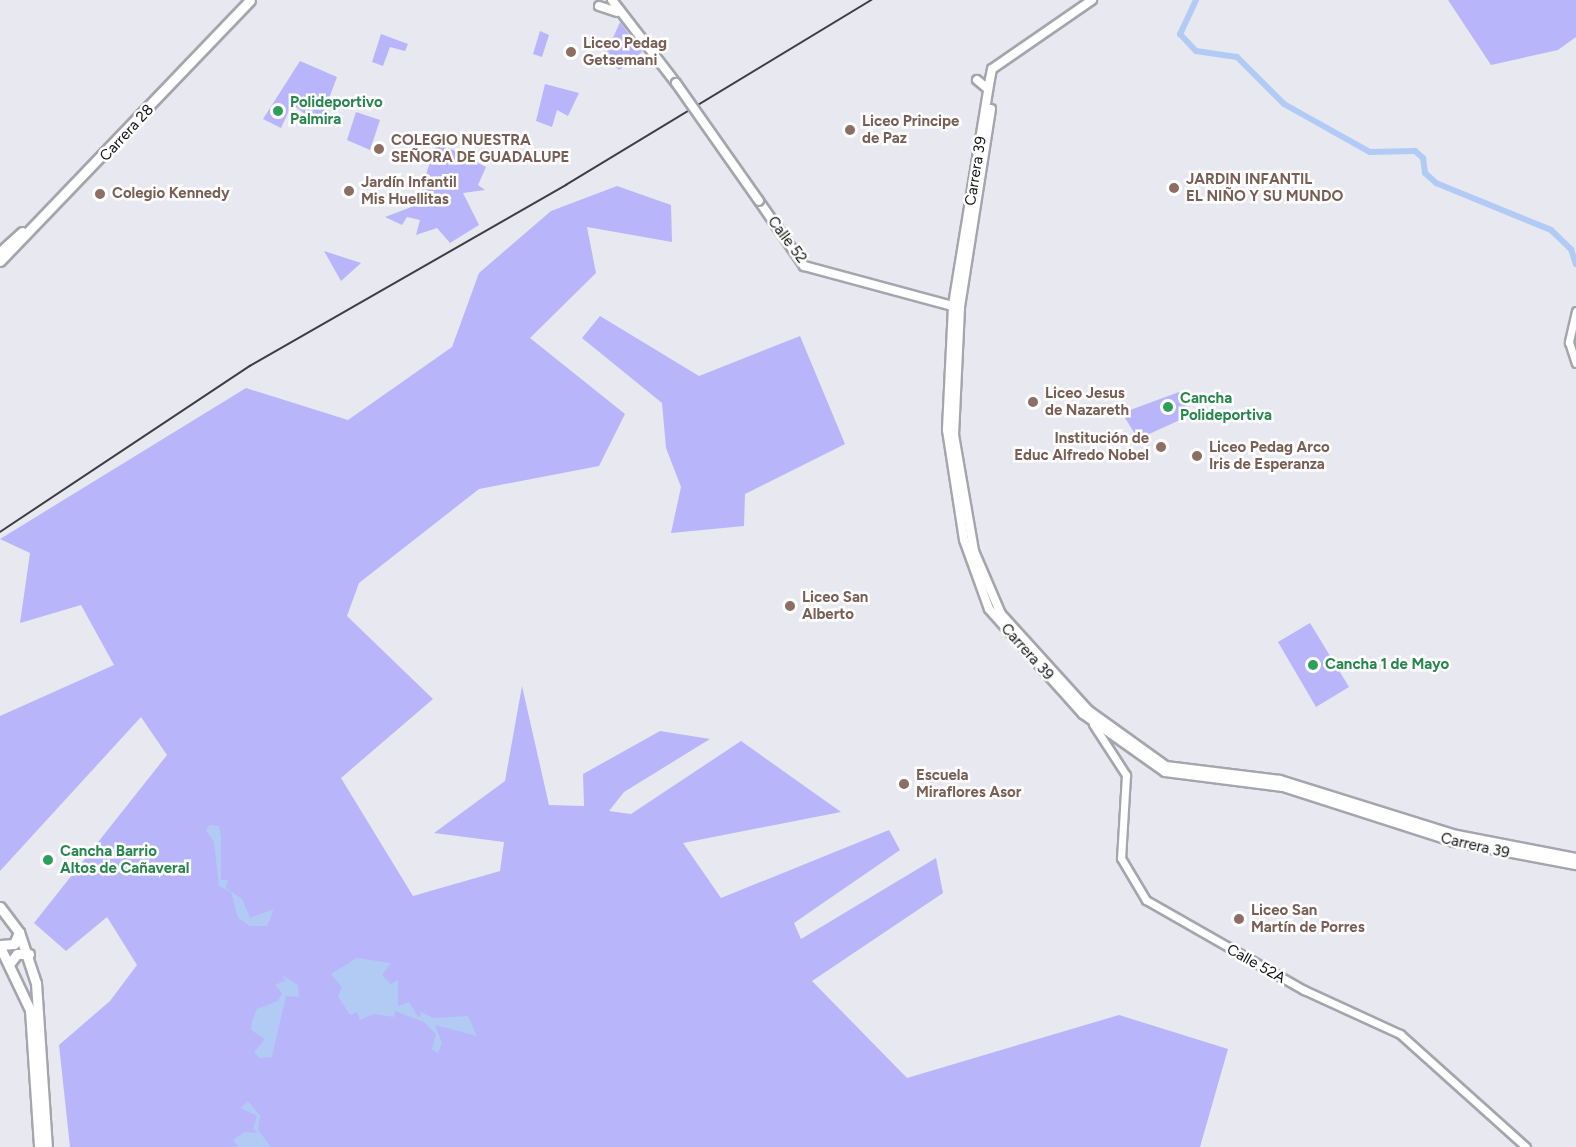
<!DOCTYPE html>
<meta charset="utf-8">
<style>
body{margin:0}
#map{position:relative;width:1576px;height:1147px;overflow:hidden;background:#e8e8f1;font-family:Figtree,sans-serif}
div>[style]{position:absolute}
.green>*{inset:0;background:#b8b5fb}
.water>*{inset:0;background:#b2cbf4}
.canal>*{height:6px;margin:-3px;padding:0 3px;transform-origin:3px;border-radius:3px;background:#b2cbf4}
.roads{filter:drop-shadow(2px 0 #a5a5ae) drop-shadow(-2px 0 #a5a5ae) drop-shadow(0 2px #a5a5ae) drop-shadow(0 -2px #a5a5ae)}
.tertiary>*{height:7px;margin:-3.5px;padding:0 3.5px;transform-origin:3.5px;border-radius:3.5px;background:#fff}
.secondary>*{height:8px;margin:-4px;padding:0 4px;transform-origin:4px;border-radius:4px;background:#fff}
.primary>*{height:9px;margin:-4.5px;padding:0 4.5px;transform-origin:4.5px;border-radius:4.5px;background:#fff}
.rail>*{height:1.5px;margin:-0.75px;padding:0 0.75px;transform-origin:0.75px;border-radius:0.75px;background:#3e3e42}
.bridges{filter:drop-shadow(2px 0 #a5a5ae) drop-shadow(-2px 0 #a5a5ae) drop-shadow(0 2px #a5a5ae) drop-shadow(0 -2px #a5a5ae)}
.secondary-bridge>*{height:8px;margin:-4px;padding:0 4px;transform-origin:4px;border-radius:4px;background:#fff}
.dots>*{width:16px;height:16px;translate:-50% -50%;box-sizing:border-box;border:3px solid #fff;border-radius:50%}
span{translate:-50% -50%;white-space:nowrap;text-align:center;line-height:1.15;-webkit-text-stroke:5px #fff;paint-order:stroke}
.education-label{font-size:15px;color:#785e54;font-weight:700}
.left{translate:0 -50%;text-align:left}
.right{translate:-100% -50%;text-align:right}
.leisure-label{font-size:15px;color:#27864d;font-weight:700}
.street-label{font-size:15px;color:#111114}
</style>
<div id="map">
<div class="green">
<i style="clip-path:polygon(1448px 0,1576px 0,1576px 37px,1558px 50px,1491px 65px)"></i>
<i style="clip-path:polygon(620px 22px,642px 52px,619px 70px,605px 56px)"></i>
<i style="clip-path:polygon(540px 31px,549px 35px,542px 57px,533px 54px)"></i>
<i style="clip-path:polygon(381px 34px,408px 44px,405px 51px,390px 47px,383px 66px,372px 62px)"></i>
<i style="clip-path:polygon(300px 61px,337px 77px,319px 125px,292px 104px,281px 128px,263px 119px)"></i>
<i style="clip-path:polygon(545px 84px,579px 93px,568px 116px,557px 110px,552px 127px,536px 121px)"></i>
<i style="clip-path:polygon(356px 112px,380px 120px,370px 150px,347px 140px)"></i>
<i style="clip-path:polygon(437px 142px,486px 167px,478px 185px,485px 190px,463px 193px,479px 225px,450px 243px,437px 228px,416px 235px,420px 220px,407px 217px,402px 225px,385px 217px,430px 200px,421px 189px)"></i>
<i style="clip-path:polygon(617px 186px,671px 205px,672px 242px,587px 227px,596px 273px,530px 338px,625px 414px,599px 466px,479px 489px,359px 583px,347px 616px,433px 699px,341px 778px,413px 896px,500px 871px,504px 842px,434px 833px,505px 781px,522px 686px,549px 805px,584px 806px,583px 774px,660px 731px,710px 739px,624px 792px,609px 811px,631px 814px,741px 741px,841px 812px,683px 843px,721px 898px,889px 830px,900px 850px,794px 923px,801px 939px,936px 858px,943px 893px,812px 981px,907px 1078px,1119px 1015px,1228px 1049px,1200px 1147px,70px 1147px,59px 1045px,110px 1001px,137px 965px,107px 917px,66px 951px,34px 923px,167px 755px,141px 717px,0 871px,0 716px,114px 665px,81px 605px,20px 623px,30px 553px,0 539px,246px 388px,348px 420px,452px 347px,479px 273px,551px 211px)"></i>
<i style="clip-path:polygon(324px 251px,361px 263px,341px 281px)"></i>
<i style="clip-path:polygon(600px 316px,699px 376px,800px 336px,845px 444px,745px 494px,744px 526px,671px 533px,681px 487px,666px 448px,662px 403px,582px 338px)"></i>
<i style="clip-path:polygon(1179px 392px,1191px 415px,1138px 439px,1122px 413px)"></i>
<i style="clip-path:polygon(1310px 623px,1349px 687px,1316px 707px,1278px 642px)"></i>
</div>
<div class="water">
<i style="clip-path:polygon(210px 825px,219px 826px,221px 837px,221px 880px,228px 880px,226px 888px,242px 899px,250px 918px,274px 909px,267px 926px,250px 926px,238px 918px,231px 892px,219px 886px,214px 842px,206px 830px)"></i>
<i style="clip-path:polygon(357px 958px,391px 963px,382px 975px,391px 984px,398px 980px,398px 1006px,409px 1002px,419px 1018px,421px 1012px,433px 1018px,468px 1016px,477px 1036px,435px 1025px,442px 1043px,438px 1053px,432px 1049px,436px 1034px,424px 1022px,395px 1011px,394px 1017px,374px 1014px,360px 1020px,357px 1012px,350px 1015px,338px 996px,342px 987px,331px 974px)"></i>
<i style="clip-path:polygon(280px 974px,298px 985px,299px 997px,286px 996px,272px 1057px,260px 1058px,254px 1052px,265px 1039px,251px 1030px,252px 1021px,257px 1009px,278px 1001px,282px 993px,275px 985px,286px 980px)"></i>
<i style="clip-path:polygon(248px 1101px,260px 1116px,258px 1130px,271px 1147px,238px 1147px,233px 1140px,245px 1132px,258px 1133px,253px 1129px,257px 1116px,241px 1108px)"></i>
</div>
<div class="canal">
<i style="left:1196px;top:0;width:38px;rotate:115deg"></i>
<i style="left:1180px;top:34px;width:23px;rotate:47deg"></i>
<i style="left:1196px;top:51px;width:41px;rotate:8.3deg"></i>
<i style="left:1237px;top:57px;width:66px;rotate:45deg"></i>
<i style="left:1284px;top:104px;width:98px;rotate:29.2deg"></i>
<i style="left:1370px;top:152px;width:45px;rotate:-1.3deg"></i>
<i style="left:1415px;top:151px;width:11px;rotate:41deg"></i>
<i style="left:1423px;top:158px;width:15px;rotate:82deg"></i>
<i style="left:1425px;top:173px;width:15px;rotate:42deg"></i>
<i style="left:1436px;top:183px;width:124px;rotate:22.2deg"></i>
<i style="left:1551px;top:230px;width:28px;rotate:44deg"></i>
<i style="left:1571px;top:249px;width:16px;rotate:72deg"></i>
</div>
<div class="roads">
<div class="tertiary">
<i style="left:1576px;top:311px;width:32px;rotate:103deg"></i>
<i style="left:1569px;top:342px;width:22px;rotate:72deg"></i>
<i style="left:1093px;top:724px;width:61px;rotate:57.1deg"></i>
<i style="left:1126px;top:775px;width:83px;rotate:93.4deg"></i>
<i style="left:1121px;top:858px;width:49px;rotate:59.2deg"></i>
<i style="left:1146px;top:900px;width:182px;rotate:29.7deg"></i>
<i style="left:1304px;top:990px;width:106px;rotate:24.6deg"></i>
<i style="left:1400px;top:1034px;width:169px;rotate:41.9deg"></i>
</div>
<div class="secondary">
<i style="left:612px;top:0;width:105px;rotate:52.4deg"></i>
<i style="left:1092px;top:0;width:121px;rotate:145.4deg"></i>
<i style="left:992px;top:69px;width:10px;rotate:101deg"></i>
<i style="left:990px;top:79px;width:230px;rotate:99.3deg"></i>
<i style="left:953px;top:306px;width:124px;rotate:92.8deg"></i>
<i style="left:947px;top:430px;width:111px;rotate:81.2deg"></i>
<i style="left:964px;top:540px;width:73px;rotate:70.1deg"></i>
<i style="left:989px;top:609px;width:141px;rotate:48.2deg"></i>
<i style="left:1083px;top:714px;width:100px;rotate:35.3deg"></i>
<i style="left:1165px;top:772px;width:119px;rotate:7.2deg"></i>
<i style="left:1283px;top:787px;width:180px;rotate:17.8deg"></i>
<i style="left:1454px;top:842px;width:124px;rotate:10.7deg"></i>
<i style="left:599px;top:6px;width:19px;rotate:18deg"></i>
<i style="left:977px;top:80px;width:14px;rotate:39deg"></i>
<i style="left:991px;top:109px;width:201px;rotate:98.9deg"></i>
<i style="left:960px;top:308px;width:127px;rotate:92.7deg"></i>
<i style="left:954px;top:435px;width:118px;rotate:80.2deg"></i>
<i style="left:974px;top:551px;width:69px;rotate:66.8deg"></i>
<i style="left:1001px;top:614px;width:130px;rotate:47.8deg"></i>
<i style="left:1088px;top:710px;width:96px;rotate:35.7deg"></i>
<i style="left:1166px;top:766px;width:115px;rotate:7deg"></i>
<i style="left:1280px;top:780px;width:185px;rotate:17.3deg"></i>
<i style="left:1457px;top:835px;width:121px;rotate:10.9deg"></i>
<i style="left:759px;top:201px;width:79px;rotate:55.3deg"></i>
<i style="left:804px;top:266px;width:157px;rotate:15.1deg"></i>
</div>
<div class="primary">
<i style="left:0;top:252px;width:30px;rotate:-42deg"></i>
<i style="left:0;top:261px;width:361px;rotate:-46.2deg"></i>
<i style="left:0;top:907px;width:31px;rotate:53deg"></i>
<i style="left:19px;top:932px;width:54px;rotate:71.6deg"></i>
<i style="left:36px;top:983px;width:164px;rotate:86.2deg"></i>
<i style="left:0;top:945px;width:14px;rotate:-4deg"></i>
<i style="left:14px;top:944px;width:13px;rotate:-67deg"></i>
<i style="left:0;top:947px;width:70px;rotate:64.5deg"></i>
<i style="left:30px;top:1010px;width:137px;rotate:86.2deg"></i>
<i style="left:10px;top:963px;width:11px;rotate:-52deg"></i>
<i style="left:17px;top:954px;width:12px"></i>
</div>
</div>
<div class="rail">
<i style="left:0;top:532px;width:300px;rotate:-33.6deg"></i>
<i style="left:250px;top:366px;width:364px;rotate:-29.8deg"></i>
<i style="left:566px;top:185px;width:357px;rotate:-31.2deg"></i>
</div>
<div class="bridges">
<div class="secondary-bridge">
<i style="left:676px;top:83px;width:144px;rotate:54.9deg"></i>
</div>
</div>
<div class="dots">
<i style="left:571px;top:52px;background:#8d6e63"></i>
<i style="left:278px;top:111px;background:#2e9e5b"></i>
<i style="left:850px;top:130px;background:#8d6e63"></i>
<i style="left:379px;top:149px;background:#8d6e63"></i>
<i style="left:1174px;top:188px;background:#8d6e63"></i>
<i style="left:349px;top:191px;background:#8d6e63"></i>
<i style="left:100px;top:194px;background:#8d6e63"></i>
<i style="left:1033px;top:402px;background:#8d6e63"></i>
<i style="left:1168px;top:407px;background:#2e9e5b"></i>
<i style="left:1161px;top:447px;background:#8d6e63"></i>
<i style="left:1197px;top:456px;background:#8d6e63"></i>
<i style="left:790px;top:606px;background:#8d6e63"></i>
<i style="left:1313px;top:665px;background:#2e9e5b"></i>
<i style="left:904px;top:784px;background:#8d6e63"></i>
<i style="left:48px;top:860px;background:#2e9e5b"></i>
<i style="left:1239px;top:919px;background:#8d6e63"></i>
</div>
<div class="education-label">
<span class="left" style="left:583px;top:52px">Liceo Pedag<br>Getsemani</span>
<span class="left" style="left:862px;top:130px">Liceo Principe<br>de Paz</span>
<span class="left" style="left:391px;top:149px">COLEGIO NUESTRA<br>SEÑORA DE GUADALUPE</span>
<span class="left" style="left:1186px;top:188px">JARDIN INFANTIL<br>EL NIÑO Y SU MUNDO</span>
<span class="left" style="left:361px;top:191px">Jardín Infantil<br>Mis Huellitas</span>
<span class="left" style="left:112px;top:194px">Colegio Kennedy</span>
<span class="left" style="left:1045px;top:402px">Liceo Jesus<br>de Nazareth</span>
<span class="right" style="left:1149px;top:447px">Institución de<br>Educ Alfredo Nobel</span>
<span class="left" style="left:1209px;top:456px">Liceo Pedag Arco<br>Iris de Esperanza</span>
<span class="left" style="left:802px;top:606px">Liceo San<br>Alberto</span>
<span class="left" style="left:916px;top:784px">Escuela<br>Miraflores Asor</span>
<span class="left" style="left:1251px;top:919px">Liceo San<br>Martín de Porres</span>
</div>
<div class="leisure-label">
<span class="left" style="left:290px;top:111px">Polideportivo<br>Palmira</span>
<span class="left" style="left:1180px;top:407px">Cancha<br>Polideportiva</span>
<span class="left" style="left:1325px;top:665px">Cancha 1 de Mayo</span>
<span class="left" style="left:60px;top:860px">Cancha Barrio<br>Altos de Cañaveral</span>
</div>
<div class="street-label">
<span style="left:127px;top:133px;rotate:-47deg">Carrera 28</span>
<span style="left:976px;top:171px;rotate:-81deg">Carrera 39</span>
<span style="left:787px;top:240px;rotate:53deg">Calle 52</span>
<span style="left:1027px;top:652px;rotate:48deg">Carrera 39</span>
<span style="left:1475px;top:846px;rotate:13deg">Carrera 39</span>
<span style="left:1256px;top:964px;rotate:29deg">Calle 52A</span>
</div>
</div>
